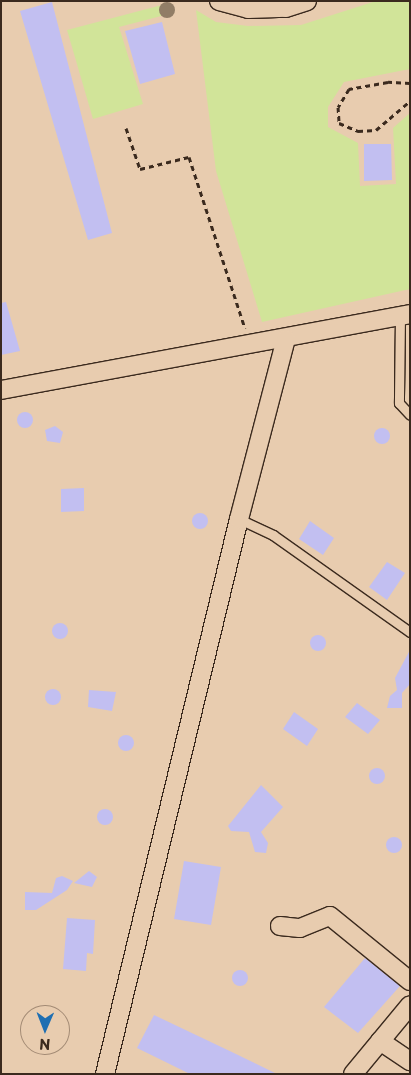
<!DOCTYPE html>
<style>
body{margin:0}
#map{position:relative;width:411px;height:1075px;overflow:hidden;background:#e8ccaf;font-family:"Playpen Sans",sans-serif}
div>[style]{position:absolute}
.green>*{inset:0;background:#d1e499}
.building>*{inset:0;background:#c2bff1}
.round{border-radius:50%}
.path>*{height:3px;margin-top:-1.5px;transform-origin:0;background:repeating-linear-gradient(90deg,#3b2a1e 0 5px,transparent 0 9px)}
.roads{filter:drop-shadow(1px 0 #3b2a1e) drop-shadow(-1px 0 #3b2a1e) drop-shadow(0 1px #3b2a1e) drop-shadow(0 -1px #3b2a1e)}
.service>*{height:9px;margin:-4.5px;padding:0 4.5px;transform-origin:4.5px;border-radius:4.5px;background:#e8ccaf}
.minor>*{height:18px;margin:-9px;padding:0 9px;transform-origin:9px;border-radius:9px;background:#e8ccaf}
.trees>*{width:16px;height:16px;margin:-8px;border-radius:50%;background:#917d66}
span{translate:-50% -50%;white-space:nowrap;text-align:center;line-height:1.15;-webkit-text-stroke:4.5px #e8ccaf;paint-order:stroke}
.frame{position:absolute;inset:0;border:2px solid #3b2a1e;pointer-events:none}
.north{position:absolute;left:20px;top:1005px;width:50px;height:50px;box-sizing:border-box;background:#e8ccaf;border:1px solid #a38b75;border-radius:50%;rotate:181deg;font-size:14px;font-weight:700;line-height:20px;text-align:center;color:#3b2a1e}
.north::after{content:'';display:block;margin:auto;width:18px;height:22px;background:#1f6fb2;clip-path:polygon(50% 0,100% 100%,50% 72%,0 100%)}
</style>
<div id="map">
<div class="green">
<i style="clip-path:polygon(376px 1px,410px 1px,410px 69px,344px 82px,328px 107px,328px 127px,358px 143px,360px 186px,396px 184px,393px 128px,410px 113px,410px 289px,262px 322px,216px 171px,196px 10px,216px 22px,248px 26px,301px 25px)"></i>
<i style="clip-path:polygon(162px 5px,165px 15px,119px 27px,143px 104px,93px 119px,67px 30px)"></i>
</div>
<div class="building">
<i style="clip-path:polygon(52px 2px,112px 233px,88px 240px,20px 11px)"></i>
<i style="clip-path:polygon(162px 22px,175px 74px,140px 84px,125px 31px)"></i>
<i style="clip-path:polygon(364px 144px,391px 144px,392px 180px,364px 181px)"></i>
<i style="clip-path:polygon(6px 302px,20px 351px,1px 355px,1px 303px)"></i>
<i class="round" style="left:17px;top:412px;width:16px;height:16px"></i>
<i style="clip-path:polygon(55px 426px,63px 432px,60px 443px,47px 441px,45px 430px)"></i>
<i class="round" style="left:374px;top:428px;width:16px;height:16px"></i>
<i style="clip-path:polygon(84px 488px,84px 511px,61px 512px,61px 489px)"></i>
<i class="round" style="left:192px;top:513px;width:16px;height:16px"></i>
<i style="clip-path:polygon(310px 521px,334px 538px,323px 555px,299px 539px)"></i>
<i style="clip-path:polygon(387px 562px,405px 573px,387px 600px,369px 587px)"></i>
<i class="round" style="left:52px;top:623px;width:16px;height:16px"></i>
<i class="round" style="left:310px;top:635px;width:16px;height:16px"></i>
<i style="clip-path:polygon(410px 650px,410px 684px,402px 693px,402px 708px,387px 708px,390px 696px,397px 690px,395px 678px)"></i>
<i class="round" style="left:45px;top:689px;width:16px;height:16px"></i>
<i style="clip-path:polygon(89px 690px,116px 692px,112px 711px,88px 707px)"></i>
<i style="clip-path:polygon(357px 703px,380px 720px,368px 734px,345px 717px)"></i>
<i style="clip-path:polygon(294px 712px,318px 729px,307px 746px,283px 729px)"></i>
<i class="round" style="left:118px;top:735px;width:16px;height:16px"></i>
<i class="round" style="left:369px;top:768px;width:16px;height:16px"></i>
<i style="clip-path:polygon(261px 785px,283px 807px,261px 832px,268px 843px,266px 853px,255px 852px,249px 832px,231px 831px,228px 826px)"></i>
<i class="round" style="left:97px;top:809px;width:16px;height:16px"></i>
<i class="round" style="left:386px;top:837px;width:16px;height:16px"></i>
<i style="clip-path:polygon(184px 861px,221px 867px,211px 925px,174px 919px)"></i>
<i style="clip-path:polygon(89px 871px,97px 877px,92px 887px,74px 883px)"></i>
<i style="clip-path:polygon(62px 876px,73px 881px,67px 890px,36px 910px,25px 910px,25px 892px,52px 893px,56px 878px)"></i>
<i style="clip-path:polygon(67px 918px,95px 920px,93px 954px,87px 953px,86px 971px,63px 969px)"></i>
<i style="clip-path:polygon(365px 958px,400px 986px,358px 1033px,324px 1007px)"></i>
<i class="round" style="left:232px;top:970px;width:16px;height:16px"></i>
<i style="clip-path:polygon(154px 1015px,236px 1054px,277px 1074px,190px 1074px,137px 1048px)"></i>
</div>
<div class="path">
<i style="left:410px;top:83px;width:22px;rotate:-177deg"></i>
<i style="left:388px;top:82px;width:40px;rotate:170deg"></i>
<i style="left:349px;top:89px;width:21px;rotate:121deg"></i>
<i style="left:338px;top:107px;width:16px;rotate:86deg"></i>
<i style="left:339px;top:123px;width:21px;rotate:23deg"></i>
<i style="left:358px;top:131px;width:18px;rotate:-3deg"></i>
<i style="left:376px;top:130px;width:45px;rotate:-40.5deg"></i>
<i style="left:126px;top:128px;width:43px;rotate:71.1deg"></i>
<i style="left:140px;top:169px;width:50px;rotate:-13.8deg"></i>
<i style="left:189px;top:157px;width:180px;rotate:71.9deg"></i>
</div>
<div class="roads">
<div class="service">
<i style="left:400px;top:315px;width:88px;rotate:90.7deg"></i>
<i style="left:399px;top:403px;width:16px;rotate:47deg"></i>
<i style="left:239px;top:519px;width:38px;rotate:25deg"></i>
<i style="left:273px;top:535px;width:168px;rotate:35.3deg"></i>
</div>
<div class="minor">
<i style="left:219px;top:1px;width:30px;rotate:15deg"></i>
<i style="left:248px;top:9px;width:38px;rotate:-2deg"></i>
<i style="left:286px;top:8px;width:22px;rotate:-18deg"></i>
<i style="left:1px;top:390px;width:416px;rotate:-10.5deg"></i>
<i style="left:280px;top:926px;width:20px;rotate:6deg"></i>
<i style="left:300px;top:928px;width:32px;rotate:-22deg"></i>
<i style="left:330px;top:916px;width:103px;rotate:39.1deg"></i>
<i style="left:380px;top:1041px;width:36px;rotate:34deg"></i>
<i style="left:105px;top:1074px;width:571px;rotate:-76.43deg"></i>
<i style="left:239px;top:519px;width:186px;rotate:-75.4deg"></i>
<i style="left:353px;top:1074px;width:89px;rotate:-50.4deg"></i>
</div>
</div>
<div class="trees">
<i style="left:167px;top:10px"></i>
</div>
<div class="frame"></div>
<div class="north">N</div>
</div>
